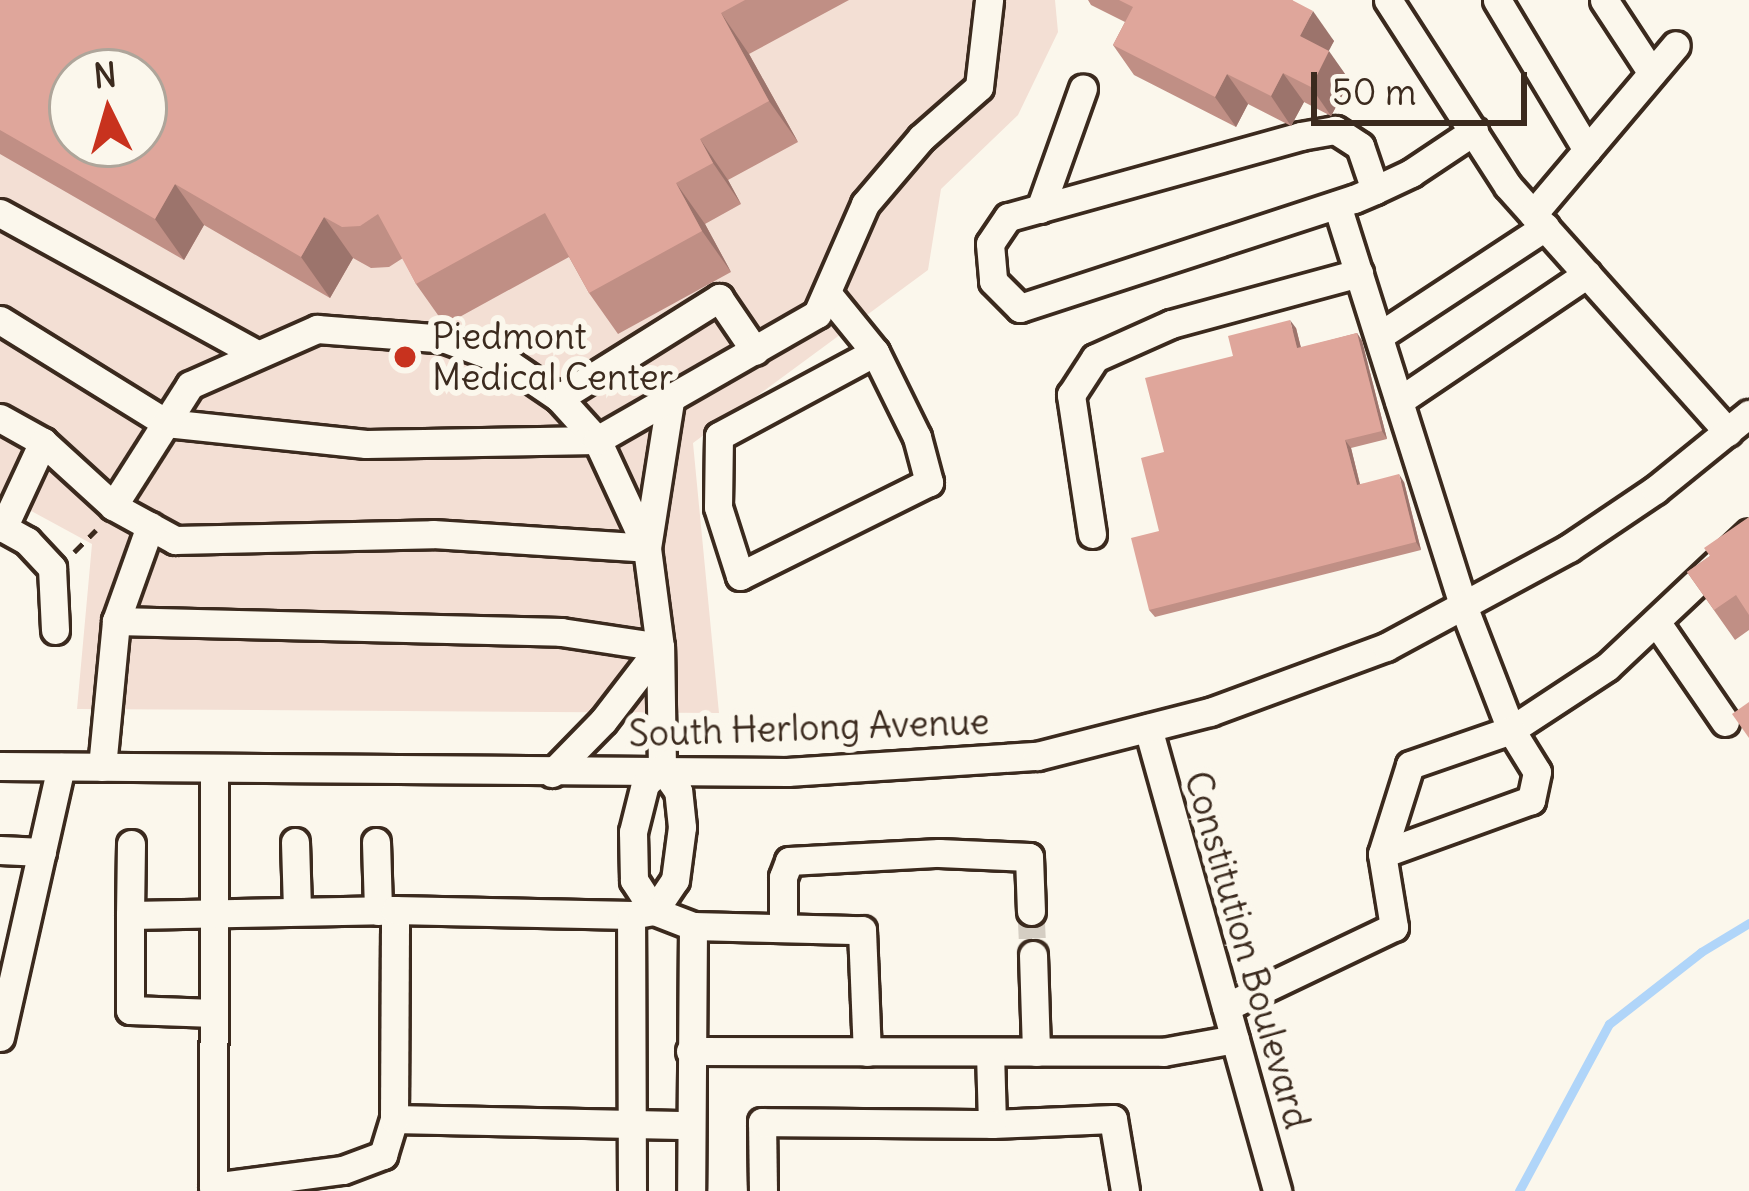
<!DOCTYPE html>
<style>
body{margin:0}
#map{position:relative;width:1749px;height:1191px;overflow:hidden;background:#fbf7ec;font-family:Delius,sans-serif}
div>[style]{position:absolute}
.built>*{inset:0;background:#f3dfd4}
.stream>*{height:9px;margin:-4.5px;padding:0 4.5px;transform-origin:4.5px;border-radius:4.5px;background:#b0d5f9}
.minor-tunnel>*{height:27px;margin-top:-13.5px;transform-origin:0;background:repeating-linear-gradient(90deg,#d5cec3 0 27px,transparent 0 41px)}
.path>*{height:4.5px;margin-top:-2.25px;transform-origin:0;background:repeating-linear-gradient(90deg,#3b2a1e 0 12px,transparent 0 21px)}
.roads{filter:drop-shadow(3px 0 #3b2a1e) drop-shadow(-3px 0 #3b2a1e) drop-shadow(0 3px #3b2a1e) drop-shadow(0 -3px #3b2a1e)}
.minor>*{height:27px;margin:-13.5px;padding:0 13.5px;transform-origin:13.5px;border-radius:13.5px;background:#fbf7ec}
.wall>*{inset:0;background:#c08f85}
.shaded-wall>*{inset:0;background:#9c746c}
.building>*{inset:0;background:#dfa69b}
.dots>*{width:33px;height:33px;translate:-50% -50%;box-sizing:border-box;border:6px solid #fbf7ec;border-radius:50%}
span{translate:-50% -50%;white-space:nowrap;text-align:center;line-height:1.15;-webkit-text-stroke:12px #fbf7ec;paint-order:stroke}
.poi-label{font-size:36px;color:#3b2a1e}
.left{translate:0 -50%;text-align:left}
.street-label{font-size:36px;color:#3b2a1e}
.north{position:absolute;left:48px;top:48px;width:120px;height:120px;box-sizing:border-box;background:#fbf7ec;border:3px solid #aea59a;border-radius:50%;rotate:355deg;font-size:33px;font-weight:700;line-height:48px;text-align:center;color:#3b2a1e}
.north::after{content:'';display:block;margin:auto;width:42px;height:54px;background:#c8321e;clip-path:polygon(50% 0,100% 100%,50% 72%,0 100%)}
.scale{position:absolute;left:1311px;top:72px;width:216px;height:54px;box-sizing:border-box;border:6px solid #3b2a1e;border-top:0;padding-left:15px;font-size:36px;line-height:42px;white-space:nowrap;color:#3b2a1e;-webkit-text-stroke:9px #fbf7ec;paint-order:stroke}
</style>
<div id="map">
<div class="built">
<i style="clip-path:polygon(evenodd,0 0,1055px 0,1058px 32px,1018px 115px,941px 189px,928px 270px,693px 443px,719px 713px,77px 709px,92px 544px,0 494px,0 0,72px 72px,144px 72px,144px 144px,72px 144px,72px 72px)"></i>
</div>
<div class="stream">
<i style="left:1519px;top:1191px;width:190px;rotate:-61.7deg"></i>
<i style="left:1609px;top:1024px;width:117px;rotate:-38deg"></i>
<i style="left:1701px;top:952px;width:56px;rotate:-31.1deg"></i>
</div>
<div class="minor-tunnel">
<i style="left:1031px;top:911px;width:44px;rotate:87.4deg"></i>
</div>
<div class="path">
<i style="left:74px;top:552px;width:31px;rotate:-45deg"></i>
</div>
<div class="roads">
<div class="minor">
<i style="left:1388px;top:0;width:221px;rotate:57.2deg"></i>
<i style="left:1508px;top:186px;width:330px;rotate:48.2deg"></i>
<i style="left:1497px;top:0;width:175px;rotate:59deg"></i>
<i style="left:1604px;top:0;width:87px;rotate:56.7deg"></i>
<i style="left:1375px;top:190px;width:46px;rotate:-108.8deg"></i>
<i style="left:1360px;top:146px;width:30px;rotate:-147deg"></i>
<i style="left:1335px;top:130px;width:35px;rotate:170deg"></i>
<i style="left:1301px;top:136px;width:304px;rotate:164.5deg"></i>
<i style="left:1008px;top:217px;width:32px;rotate:124deg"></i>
<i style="left:990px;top:244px;width:37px;rotate:85deg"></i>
<i style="left:993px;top:281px;width:38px;rotate:45deg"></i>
<i style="left:1020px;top:308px;width:351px;rotate:-18.1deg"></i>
<i style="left:1354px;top:199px;width:23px;rotate:-23deg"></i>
<i style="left:1375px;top:190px;width:40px;rotate:-25deg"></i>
<i style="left:1411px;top:173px;width:76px;rotate:-33.7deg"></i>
<i style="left:1337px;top:205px;width:423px;rotate:72.5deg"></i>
<i style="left:1464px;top:608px;width:131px;rotate:68.9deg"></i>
<i style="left:1511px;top:730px;width:115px;rotate:-33.3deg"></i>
<i style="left:1607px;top:667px;width:195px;rotate:-43.3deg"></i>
<i style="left:1040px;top:209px;width:128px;rotate:-70.4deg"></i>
<i style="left:0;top:213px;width:291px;rotate:28.8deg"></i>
<i style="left:1533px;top:214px;width:221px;rotate:-49.8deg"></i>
<i style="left:827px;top:293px;width:76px;rotate:50.9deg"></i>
<i style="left:875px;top:352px;width:95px;rotate:63.7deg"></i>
<i style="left:917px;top:437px;width:47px;rotate:75.1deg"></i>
<i style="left:929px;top:482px;width:211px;rotate:153.6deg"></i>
<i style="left:740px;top:576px;width:72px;rotate:-107.7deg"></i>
<i style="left:718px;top:507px;width:71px;rotate:-89.2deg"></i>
<i style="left:719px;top:436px;width:177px;rotate:-28.3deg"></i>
<i style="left:0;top:320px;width:195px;rotate:31.8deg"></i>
<i style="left:166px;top:423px;width:201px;rotate:6deg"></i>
<i style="left:366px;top:444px;width:231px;rotate:-1deg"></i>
<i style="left:1379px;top:336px;width:199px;rotate:-33.3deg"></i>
<i style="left:559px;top:398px;width:189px;rotate:-32deg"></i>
<i style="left:719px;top:298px;width:64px;rotate:55.8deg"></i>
<i style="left:1399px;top:401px;width:227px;rotate:-34deg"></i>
<i style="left:0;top:418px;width:49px;rotate:29.2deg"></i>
<i style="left:113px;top:506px;width:143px;rotate:-57.5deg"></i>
<i style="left:190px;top:385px;width:139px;rotate:-23.8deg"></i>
<i style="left:317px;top:329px;width:129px;rotate:4.4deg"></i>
<i style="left:446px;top:339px;width:63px;rotate:20.4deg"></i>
<i style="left:505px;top:361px;width:65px;rotate:34.4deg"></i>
<i style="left:559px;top:398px;width:57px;rotate:47.9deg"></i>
<i style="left:0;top:526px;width:31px;rotate:29deg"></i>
<i style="left:27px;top:541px;width:37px;rotate:47deg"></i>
<i style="left:52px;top:568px;width:62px;rotate:87.2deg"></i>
<i style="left:3px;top:528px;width:95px;rotate:-65.1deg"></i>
<i style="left:43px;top:442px;width:95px;rotate:42.4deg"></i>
<i style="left:113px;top:506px;width:71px;rotate:28.7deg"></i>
<i style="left:175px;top:540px;width:258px;rotate:-1.3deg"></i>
<i style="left:433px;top:534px;width:214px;rotate:3.7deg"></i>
<i style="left:647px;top:548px;width:149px;rotate:-81.1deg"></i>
<i style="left:1092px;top:534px;width:141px;rotate:-98.6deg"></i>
<i style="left:1071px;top:395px;width:44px;rotate:-57deg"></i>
<i style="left:1095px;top:358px;width:83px;rotate:-24.1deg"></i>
<i style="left:1171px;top:324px;width:195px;rotate:-15.2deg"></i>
<i style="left:116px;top:621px;width:101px;rotate:-70.3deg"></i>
<i style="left:1657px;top:623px;width:120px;rotate:55.5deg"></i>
<i style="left:1148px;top:728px;width:481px;rotate:74.4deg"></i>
<i style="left:0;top:766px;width:787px;rotate:0.44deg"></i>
<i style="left:787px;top:772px;width:251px;rotate:-3.7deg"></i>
<i style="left:1037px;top:756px;width:179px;rotate:-14.3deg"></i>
<i style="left:1210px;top:712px;width:188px;rotate:-20.3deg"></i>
<i style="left:1386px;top:647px;width:208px;rotate:-28.4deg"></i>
<i style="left:1569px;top:548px;width:104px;rotate:-34deg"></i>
<i style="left:1655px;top:490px;width:121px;rotate:-39deg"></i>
<i style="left:102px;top:767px;width:147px;rotate:-84.5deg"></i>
<i style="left:116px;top:621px;width:445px;rotate:1.4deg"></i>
<i style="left:561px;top:632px;width:100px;rotate:8.6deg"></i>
<i style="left:660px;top:647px;width:93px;rotate:127.6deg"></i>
<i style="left:603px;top:721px;width:73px;rotate:134.4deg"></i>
<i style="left:214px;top:768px;width:419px;rotate:90.1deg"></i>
<i style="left:213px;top:1187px;width:131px;rotate:-7.5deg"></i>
<i style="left:343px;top:1170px;width:43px;rotate:-20.6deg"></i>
<i style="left:383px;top:1155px;width:38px;rotate:-73deg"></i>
<i style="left:394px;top:1119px;width:297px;rotate:1.2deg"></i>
<i style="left:662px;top:768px;width:121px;rotate:-90.9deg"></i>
<i style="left:660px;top:647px;width:100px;rotate:-97.5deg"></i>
<i style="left:647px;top:548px;width:119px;rotate:-114.8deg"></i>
<i style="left:597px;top:440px;width:254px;rotate:-29.8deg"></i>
<i style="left:817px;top:314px;width:120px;rotate:-66.4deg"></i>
<i style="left:865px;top:204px;width:87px;rotate:-49.7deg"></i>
<i style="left:921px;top:138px;width:77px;rotate:-41.3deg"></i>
<i style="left:979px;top:87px;width:88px;rotate:-83.4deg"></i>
<i style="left:295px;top:842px;width:69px;rotate:88.3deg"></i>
<i style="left:376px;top:842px;width:69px;rotate:88.3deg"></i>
<i style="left:131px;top:844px;width:71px;rotate:90.8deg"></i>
<i style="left:130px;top:915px;width:265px;rotate:-1.1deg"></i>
<i style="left:0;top:850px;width:42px;rotate:2.7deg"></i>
<i style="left:654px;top:911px;width:37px;rotate:-123deg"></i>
<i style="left:634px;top:880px;width:48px;rotate:-91.2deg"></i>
<i style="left:633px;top:832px;width:49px;rotate:-76deg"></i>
<i style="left:645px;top:784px;width:23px;rotate:-43deg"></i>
<i style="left:654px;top:911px;width:37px;rotate:-56deg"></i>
<i style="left:675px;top:880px;width:53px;rotate:-82.5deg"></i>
<i style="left:682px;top:827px;width:36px;rotate:-96deg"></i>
<i style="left:678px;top:791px;width:28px;rotate:-125deg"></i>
<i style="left:130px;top:915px;width:95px;rotate:90deg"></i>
<i style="left:130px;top:1010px;width:84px;rotate:2deg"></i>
<i style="left:693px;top:926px;width:169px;rotate:1.4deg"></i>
<i style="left:862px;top:930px;width:122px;rotate:87.7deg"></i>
<i style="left:783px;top:928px;width:51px;rotate:-90deg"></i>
<i style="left:783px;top:877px;width:17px;rotate:-69deg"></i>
<i style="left:789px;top:861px;width:150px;rotate:-3.1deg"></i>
<i style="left:939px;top:853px;width:90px;rotate:2.5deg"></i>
<i style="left:1029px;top:857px;width:54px;rotate:87.9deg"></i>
<i style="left:1033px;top:955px;width:97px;rotate:88.2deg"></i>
<i style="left:1226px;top:1007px;width:186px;rotate:-25.5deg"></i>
<i style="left:1394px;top:927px;width:74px;rotate:-99.3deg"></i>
<i style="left:1382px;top:854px;width:93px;rotate:-72.5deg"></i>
<i style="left:1410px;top:765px;width:107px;rotate:-19.1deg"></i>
<i style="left:1511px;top:730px;width:49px;rotate:58.2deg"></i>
<i style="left:1537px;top:772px;width:29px;rotate:102deg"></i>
<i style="left:1531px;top:800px;width:158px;rotate:160.1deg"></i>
<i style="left:0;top:1037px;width:277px;rotate:-77.3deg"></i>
<i style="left:690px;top:1051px;width:473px;rotate:0.1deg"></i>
<i style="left:1163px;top:1052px;width:73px;rotate:-10.2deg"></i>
<i style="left:990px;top:1052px;width:72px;rotate:88.4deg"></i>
<i style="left:992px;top:1124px;width:121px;rotate:-2.4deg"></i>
<i style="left:1113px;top:1119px;width:73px;rotate:80.5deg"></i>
<i style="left:394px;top:1119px;width:209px;rotate:-89.7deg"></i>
<i style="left:395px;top:910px;width:236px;rotate:1.2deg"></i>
<i style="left:632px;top:1191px;width:276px;rotate:-90.2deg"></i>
<i style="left:631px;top:915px;width:23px;rotate:-10deg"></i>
<i style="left:654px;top:911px;width:42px;rotate:21deg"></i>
<i style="left:693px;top:926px;width:265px;rotate:90.4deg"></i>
<i style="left:763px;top:1191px;width:69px;rotate:-90.8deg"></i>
<i style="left:762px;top:1122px;width:230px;rotate:0.5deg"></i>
</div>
</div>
<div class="wall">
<i style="clip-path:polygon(0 0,849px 0,749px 54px,798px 142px,728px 180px,741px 204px,705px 224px,731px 272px,618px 334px,589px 293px,569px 257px,445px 325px,416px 284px,403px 258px,389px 267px,371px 268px,353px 258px,330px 298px,204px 225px,184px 260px,0 154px)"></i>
<i style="clip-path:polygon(1088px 0,1292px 0,1334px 41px,1328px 51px,1350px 81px,1331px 116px,1304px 102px,1291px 126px,1248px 104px,1236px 127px,1134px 75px,1113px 45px,1125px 22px,1091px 5px)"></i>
<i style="clip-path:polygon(1296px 328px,1301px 348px,1357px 333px,1362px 341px,1387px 439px,1351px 448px,1360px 484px,1404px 482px,1421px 550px,1155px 617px,1149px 610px,1159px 531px,1164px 452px,1233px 356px)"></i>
<i style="clip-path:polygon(1749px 517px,1749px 630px,1735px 640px,1687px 572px,1710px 556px)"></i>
</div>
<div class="shaded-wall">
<i style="clip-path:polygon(1313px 11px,1334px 41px,1321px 66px,1300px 36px)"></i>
<i style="clip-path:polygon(721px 13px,749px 54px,798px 142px,769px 101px)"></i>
<i style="clip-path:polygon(1329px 51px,1350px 81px,1331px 116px,1311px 87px)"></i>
<i style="clip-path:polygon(1283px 73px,1304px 102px,1291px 126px,1271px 96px)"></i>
<i style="clip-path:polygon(1227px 74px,1248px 104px,1236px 127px,1215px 97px)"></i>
<i style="clip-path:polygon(700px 139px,728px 180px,741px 204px,713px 163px)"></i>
<i style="clip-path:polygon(676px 183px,705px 224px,731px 272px,702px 231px)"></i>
<i style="clip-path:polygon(175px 184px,204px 225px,184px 260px,155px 219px)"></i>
<i style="clip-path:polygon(324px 217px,353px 258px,330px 298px,301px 257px)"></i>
<i style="clip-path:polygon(1290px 320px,1296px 328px,1303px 356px,1297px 348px)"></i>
<i style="clip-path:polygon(1357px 333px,1362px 341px,1387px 439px,1382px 431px)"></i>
<i style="clip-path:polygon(1345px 440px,1351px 448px,1362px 493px,1357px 485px)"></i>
<i style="clip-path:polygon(1399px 474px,1404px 482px,1421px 550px,1416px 542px)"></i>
</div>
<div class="building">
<i style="clip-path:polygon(evenodd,0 0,745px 0,721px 13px,769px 101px,700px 139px,713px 163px,676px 183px,702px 231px,589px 293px,545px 213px,416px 284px,378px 214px,360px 226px,342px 227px,324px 217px,301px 257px,175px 184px,155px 219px,0 130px,0 0,72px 72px,144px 72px,144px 144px,72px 144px,72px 72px)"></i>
<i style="clip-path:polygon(1119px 0,1292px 0,1313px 11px,1300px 36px,1329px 51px,1311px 87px,1283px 73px,1271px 96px,1227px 74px,1215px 97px,1113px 45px,1133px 7px)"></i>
<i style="clip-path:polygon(1290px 320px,1297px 348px,1357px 333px,1382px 431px,1345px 440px,1357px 485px,1399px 474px,1416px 542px,1149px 610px,1131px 538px,1159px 531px,1141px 458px,1164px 452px,1145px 378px,1233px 356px,1228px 336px)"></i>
<i style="clip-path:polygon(1749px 517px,1749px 615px,1736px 595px,1714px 610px,1687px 572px,1710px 556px,1704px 548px)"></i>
<i style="clip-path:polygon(1749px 702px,1749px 738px,1732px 714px)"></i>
</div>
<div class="dots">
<i style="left:405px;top:357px;background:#c8321e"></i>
</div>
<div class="poi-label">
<span class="left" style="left:432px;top:357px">Piedmont<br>Medical Center</span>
</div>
<div class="street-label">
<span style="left:809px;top:728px;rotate:-2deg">South Herlong Avenue</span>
<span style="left:1247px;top:950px;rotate:74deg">Constitution Boulevard</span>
</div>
<div class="north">N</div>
<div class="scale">50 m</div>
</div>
